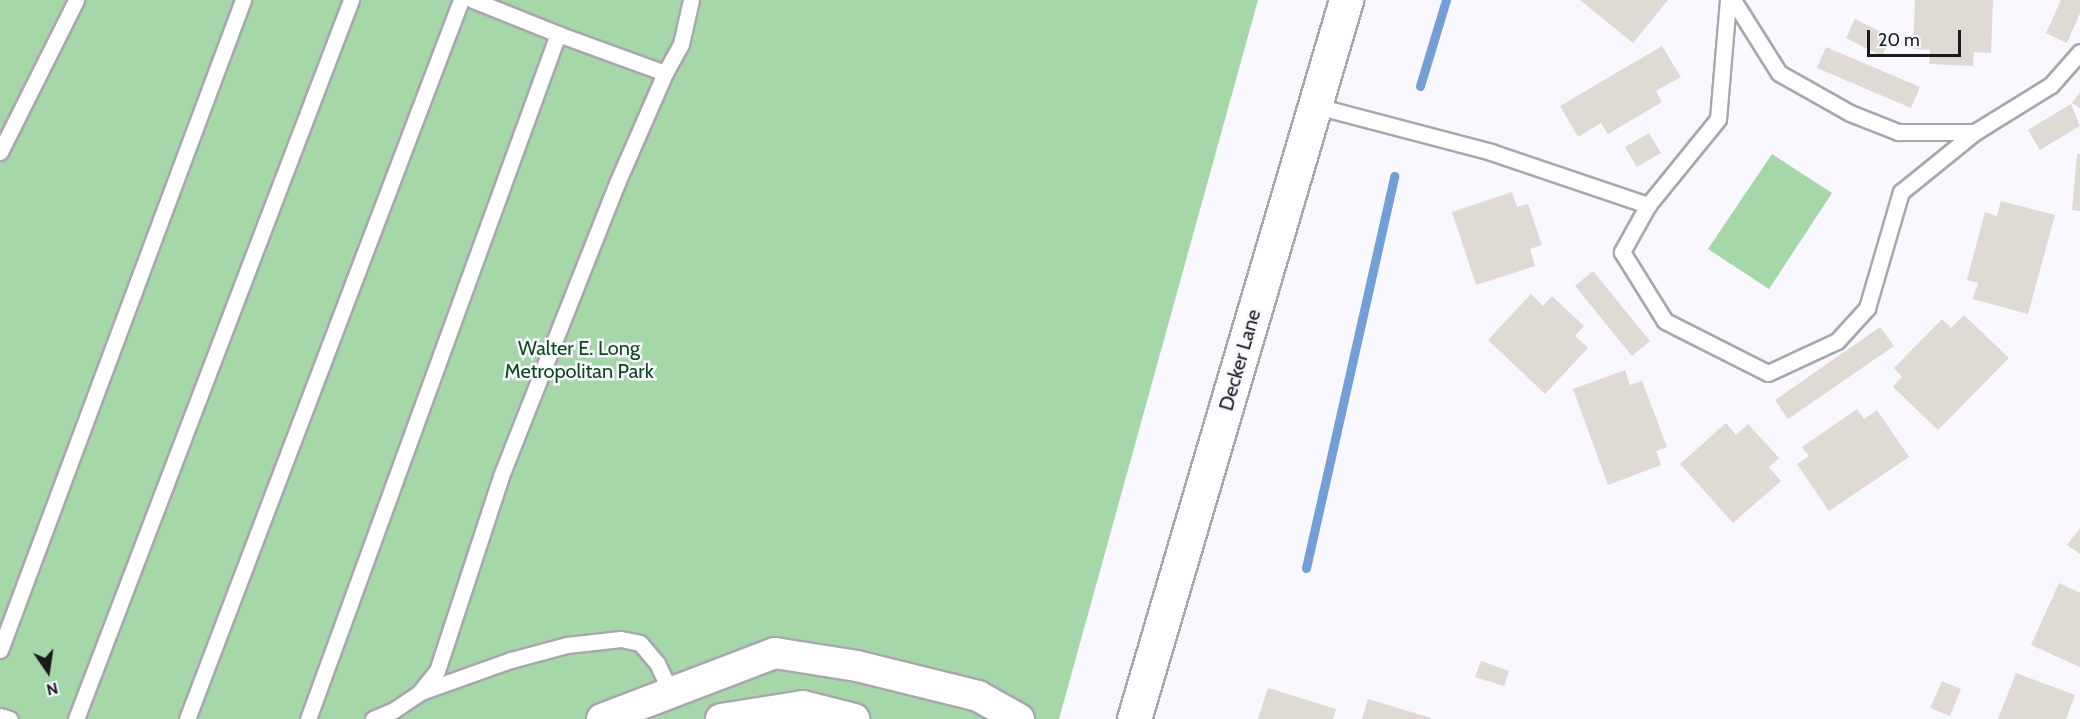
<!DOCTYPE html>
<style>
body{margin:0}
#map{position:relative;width:2080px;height:719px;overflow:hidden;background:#f9f7ff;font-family:Cabin,sans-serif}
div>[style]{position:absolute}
.green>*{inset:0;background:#a5d7a9}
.stream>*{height:9px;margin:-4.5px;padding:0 4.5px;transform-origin:4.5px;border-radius:4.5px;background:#72a0d5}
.building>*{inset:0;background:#dfdad4}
.roads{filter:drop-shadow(2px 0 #a9a7ae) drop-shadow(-2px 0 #a9a7ae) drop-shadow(0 2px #a9a7ae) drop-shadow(0 -2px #a9a7ae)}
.lane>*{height:15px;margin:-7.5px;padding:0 7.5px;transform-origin:7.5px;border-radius:7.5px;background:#fff}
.street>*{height:30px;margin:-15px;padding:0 15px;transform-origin:15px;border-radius:15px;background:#fff}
.secondary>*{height:33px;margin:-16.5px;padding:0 16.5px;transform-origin:16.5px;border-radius:16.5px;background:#fff}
span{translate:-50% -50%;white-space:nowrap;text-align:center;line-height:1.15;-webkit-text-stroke:5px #f9f7ff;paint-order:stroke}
.park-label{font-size:20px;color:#0b4a1b}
.street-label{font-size:20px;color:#1a191c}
.north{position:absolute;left:18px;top:641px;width:60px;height:60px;-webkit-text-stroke:4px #f9f7ff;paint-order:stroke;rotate:167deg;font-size:16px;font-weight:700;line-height:24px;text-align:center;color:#1a191c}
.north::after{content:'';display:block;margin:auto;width:21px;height:27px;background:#1a191c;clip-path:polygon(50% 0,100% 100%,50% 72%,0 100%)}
.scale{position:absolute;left:1867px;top:30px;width:94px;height:27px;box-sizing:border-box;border:3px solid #1a191c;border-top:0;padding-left:8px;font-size:18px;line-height:21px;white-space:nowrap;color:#1a191c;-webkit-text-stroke:4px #f9f7ff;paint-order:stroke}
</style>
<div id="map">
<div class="green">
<i style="clip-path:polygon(0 0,1258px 0,1059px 719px,0 719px)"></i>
<i style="clip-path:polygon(1772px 154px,1832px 193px,1769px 289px,1708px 249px)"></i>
</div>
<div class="stream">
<i style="left:1420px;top:86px;width:90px;rotate:-73.2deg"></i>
<i style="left:1306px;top:568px;width:402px;rotate:-77.3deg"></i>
</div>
<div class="building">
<i style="clip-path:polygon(1580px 0,1668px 0,1633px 43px)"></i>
<i style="clip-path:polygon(1915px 0,1993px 0,1991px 53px,1974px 52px,1973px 66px,1929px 64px,1930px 50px,1913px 49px)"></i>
<i style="clip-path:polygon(2061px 0,2080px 0,2080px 13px,2067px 43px,2046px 33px)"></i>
<i style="clip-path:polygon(1855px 19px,1891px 37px,1882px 56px,1846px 38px)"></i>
<i style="clip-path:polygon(1662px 46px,1681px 77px,1656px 91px,1662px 102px,1608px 134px,1601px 123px,1578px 137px,1560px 106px)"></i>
<i style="clip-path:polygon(1826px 47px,1920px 87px,1911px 108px,1817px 68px)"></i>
<i style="clip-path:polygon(2080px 92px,2080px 108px,2072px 103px)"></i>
<i style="clip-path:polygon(2071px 104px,2080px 126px,2040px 150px,2028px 130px)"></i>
<i style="clip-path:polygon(1649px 133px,1661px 153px,1637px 167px,1625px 147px)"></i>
<i style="clip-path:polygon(2077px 154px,2080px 154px,2080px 211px,2072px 210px)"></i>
<i style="clip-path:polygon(1512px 192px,1517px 207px,1528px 204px,1542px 245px,1530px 249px,1535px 266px,1476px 285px,1452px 212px)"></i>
<i style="clip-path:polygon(2001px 201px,2055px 215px,2028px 314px,1973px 299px,1978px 283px,1967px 280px,1985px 212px,1997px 216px)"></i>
<i style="clip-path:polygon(1593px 271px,1650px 341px,1632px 356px,1575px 286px)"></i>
<i style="clip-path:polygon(1531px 294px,1543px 306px,1552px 296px,1584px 326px,1575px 336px,1588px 348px,1545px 394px,1488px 340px)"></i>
<i style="clip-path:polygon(1964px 315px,2009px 358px,1938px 430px,1893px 387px,1902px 377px,1894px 368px,1942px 319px,1951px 328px)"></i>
<i style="clip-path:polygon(1880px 327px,1894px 346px,1788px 419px,1775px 400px)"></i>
<i style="clip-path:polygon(1625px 370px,1630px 385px,1642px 381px,1667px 447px,1656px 451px,1661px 465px,1608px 485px,1573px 389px)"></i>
<i style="clip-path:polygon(1857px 409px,1864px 419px,1877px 410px,1909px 457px,1829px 511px,1797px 464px,1809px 456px,1802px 447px)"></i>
<i style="clip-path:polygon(1726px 423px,1736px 435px,1748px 424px,1779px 458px,1769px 467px,1781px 481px,1733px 523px,1680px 464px)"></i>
<i style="clip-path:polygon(2080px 528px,2080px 554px,2067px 545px)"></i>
<i style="clip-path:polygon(2059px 583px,2080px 593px,2080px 667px,2031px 645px)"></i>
<i style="clip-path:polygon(1481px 661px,1509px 671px,1504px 686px,1475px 677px)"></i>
<i style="clip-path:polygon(2016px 673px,2075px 695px,2066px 719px,1998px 719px)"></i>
<i style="clip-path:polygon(1942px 681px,1961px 689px,1950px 716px,1930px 708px)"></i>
<i style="clip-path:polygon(1268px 688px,1336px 709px,1333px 719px,1258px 719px)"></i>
<i style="clip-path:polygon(1368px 699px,1431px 718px,1431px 719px,1362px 719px)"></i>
</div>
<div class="roads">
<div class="lane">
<i style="left:1728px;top:0;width:119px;rotate:94.8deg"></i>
<i style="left:1718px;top:119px;width:111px;rotate:129.1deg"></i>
<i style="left:1648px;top:205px;width:54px;rotate:119deg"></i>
<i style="left:1622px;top:252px;width:81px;rotate:58.1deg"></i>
<i style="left:1665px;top:321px;width:115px;rotate:26.8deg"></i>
<i style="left:1768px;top:373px;width:76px;rotate:-24.9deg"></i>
<i style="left:1837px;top:341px;width:45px;rotate:-47.7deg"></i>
<i style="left:1867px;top:308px;width:121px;rotate:-73.7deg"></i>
<i style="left:1901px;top:192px;width:95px;rotate:-39deg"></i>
<i style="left:1975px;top:132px;width:89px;rotate:-31.7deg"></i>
<i style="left:2051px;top:85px;width:44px;rotate:-48.7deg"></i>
<i style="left:1733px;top:0;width:86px;rotate:57.8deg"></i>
<i style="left:1779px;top:73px;width:81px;rotate:29.4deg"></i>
<i style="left:1850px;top:113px;width:52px;rotate:21.6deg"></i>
<i style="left:1898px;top:132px;width:77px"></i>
<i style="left:665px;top:73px;width:33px;rotate:-61deg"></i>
<i style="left:681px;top:44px;width:45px;rotate:-77.2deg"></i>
<i style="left:1316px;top:106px;width:181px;rotate:14.7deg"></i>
<i style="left:1491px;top:152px;width:166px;rotate:18.7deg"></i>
<i style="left:0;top:152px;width:170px;rotate:-63.4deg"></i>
<i style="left:0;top:650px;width:694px;rotate:-69.5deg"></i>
<i style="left:421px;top:692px;width:96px;rotate:-19.6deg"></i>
<i style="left:511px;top:660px;width:58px;rotate:-15deg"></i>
<i style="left:567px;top:645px;width:54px;rotate:-6.3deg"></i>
<i style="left:621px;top:639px;width:19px;rotate:12deg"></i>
<i style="left:640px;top:643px;width:26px;rotate:50deg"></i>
<i style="left:657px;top:663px;width:31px;rotate:65deg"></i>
<i style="left:0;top:716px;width:10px;rotate:17deg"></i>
<i style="left:76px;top:719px;width:770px;rotate:-69.07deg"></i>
<i style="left:187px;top:719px;width:769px;rotate:-69.14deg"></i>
<i style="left:308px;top:719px;width:729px;rotate:-69.95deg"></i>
<i style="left:558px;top:34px;width:92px;rotate:-158.2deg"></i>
<i style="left:373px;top:719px;width:23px;rotate:-23deg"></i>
<i style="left:394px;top:710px;width:30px;rotate:-34deg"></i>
<i style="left:419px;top:693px;width:28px;rotate:-51deg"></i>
<i style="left:437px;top:671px;width:205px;rotate:-71.8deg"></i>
<i style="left:501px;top:476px;width:315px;rotate:-68.4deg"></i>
<i style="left:617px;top:183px;width:120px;rotate:-66.4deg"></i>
<i style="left:665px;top:73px;width:114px;rotate:-160deg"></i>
</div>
<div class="street">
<i style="left:602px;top:719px;width:185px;rotate:-20.9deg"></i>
<i style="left:775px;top:653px;width:83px;rotate:9deg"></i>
<i style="left:857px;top:666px;width:125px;rotate:13.9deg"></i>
<i style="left:978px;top:696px;width:47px;rotate:29.3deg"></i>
<i style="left:721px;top:719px;width:83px;rotate:-9deg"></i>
<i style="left:803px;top:706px;width:53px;rotate:14.3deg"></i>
</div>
<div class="secondary">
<i style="left:1134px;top:719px;width:750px;rotate:-73.57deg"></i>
</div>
</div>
<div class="park-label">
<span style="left:579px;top:360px">Walter E. Long<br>Metropolitan Park</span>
</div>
<div class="street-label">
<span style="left:1240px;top:360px;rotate:-74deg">Decker Lane</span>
</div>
<div class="north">N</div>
<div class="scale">20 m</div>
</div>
